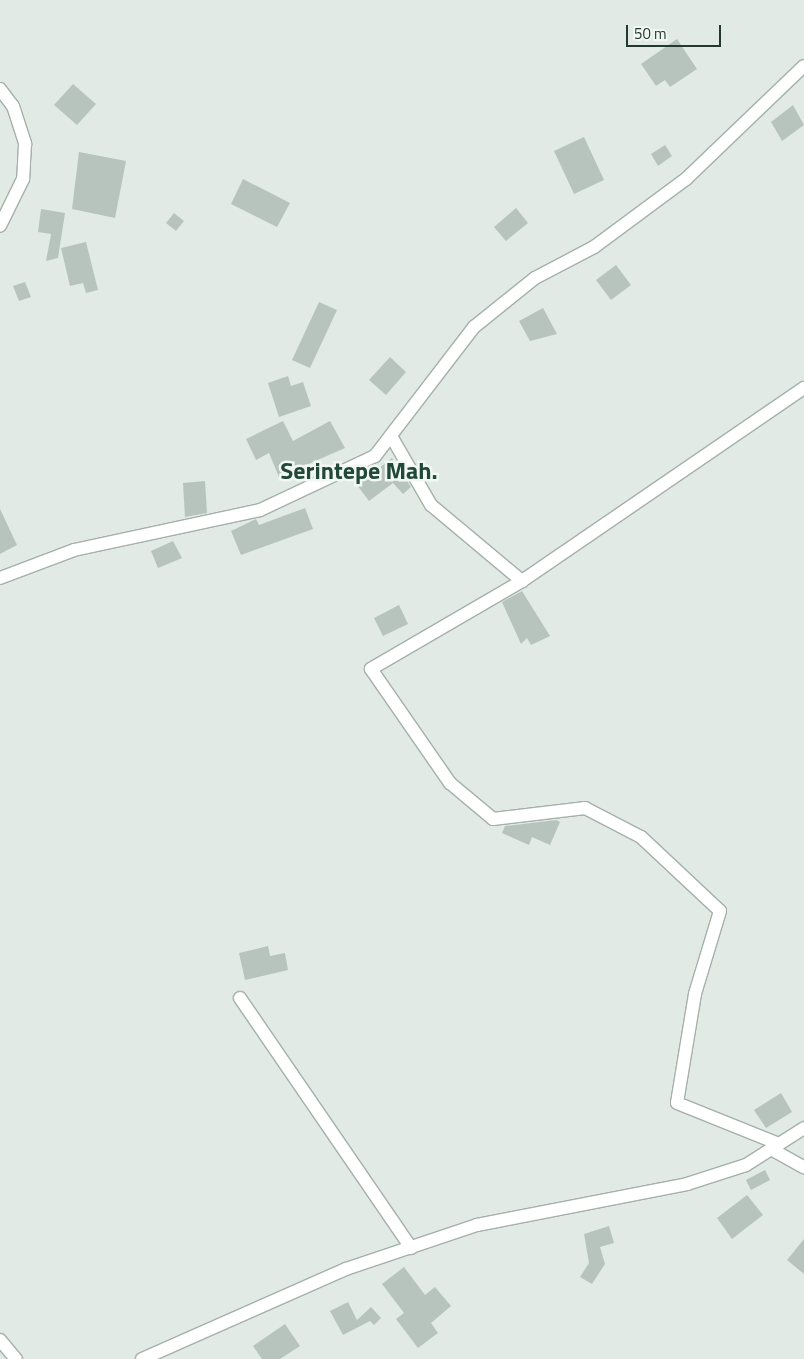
<!DOCTYPE html>
<style>
body{margin:0}
#map{position:relative;width:804px;height:1359px;overflow:hidden;background:#e1eae5;font-family:"Titillium Web",sans-serif}
div>[style]{position:absolute}
.building>*{inset:0;background:#b7c4be}
.roads{filter:drop-shadow(1px 0 #a4b1ab) drop-shadow(-1px 0 #a4b1ab) drop-shadow(0 1px #a4b1ab) drop-shadow(0 -1px #a4b1ab)}
.minor>*{height:12px;margin:-6px;padding:0 6px;transform-origin:6px;border-radius:6px;background:#fff}
span{translate:-50% -50%;white-space:nowrap;text-align:center;line-height:1.15;-webkit-text-stroke:5px #f1f7f3;paint-order:stroke}
.district-label{font-size:24px;color:#22483b;font-weight:700}
.scale{position:absolute;left:626px;top:25px;width:95px;height:22px;box-sizing:border-box;border:2px solid #233831;border-top:0;padding-left:6px;font-size:15px;line-height:18px;white-space:nowrap;color:#233831;-webkit-text-stroke:4px #f1f7f3;paint-order:stroke}
</style>
<div id="map">
<div class="building">
<i style="clip-path:polygon(677px 39px,697px 69px,670px 87px,665px 80px,656px 86px,641px 64px)"></i>
<i style="clip-path:polygon(73px 84px,96px 104px,77px 125px,54px 105px)"></i>
<i style="clip-path:polygon(793px 105px,804px 125px,782px 141px,771px 122px)"></i>
<i style="clip-path:polygon(584px 137px,604px 180px,574px 194px,554px 151px)"></i>
<i style="clip-path:polygon(665px 145px,672px 156px,658px 166px,651px 154px)"></i>
<i style="clip-path:polygon(79px 152px,126px 161px,115px 218px,72px 209px)"></i>
<i style="clip-path:polygon(243px 179px,290px 203px,277px 227px,231px 204px)"></i>
<i style="clip-path:polygon(516px 208px,528px 223px,506px 241px,494px 227px)"></i>
<i style="clip-path:polygon(41px 209px,65px 213px,58px 258px,46px 261px,51px 234px,38px 232px)"></i>
<i style="clip-path:polygon(174px 213px,184px 221px,176px 231px,166px 223px)"></i>
<i style="clip-path:polygon(86px 242px,98px 290px,86px 293px,83px 283px,70px 286px,61px 248px)"></i>
<i style="clip-path:polygon(616px 265px,631px 285px,611px 300px,596px 280px)"></i>
<i style="clip-path:polygon(25px 282px,31px 297px,19px 301px,13px 286px)"></i>
<i style="clip-path:polygon(319px 302px,337px 310px,310px 368px,292px 360px)"></i>
<i style="clip-path:polygon(543px 308px,557px 334px,530px 341px,519px 321px)"></i>
<i style="clip-path:polygon(390px 357px,406px 372px,386px 395px,369px 380px)"></i>
<i style="clip-path:polygon(288px 376px,291px 386px,303px 382px,311px 406px,279px 417px,268px 383px)"></i>
<i style="clip-path:polygon(283px 421px,293px 441px,330px 421px,345px 448px,279px 477px,269px 453px,256px 460px,246px 439px)"></i>
<i style="clip-path:polygon(392px 458px,411px 487px,403px 494px,393px 483px,369px 501px,357px 485px)"></i>
<i style="clip-path:polygon(205px 481px,207px 513px,185px 517px,183px 483px)"></i>
<i style="clip-path:polygon(305px 508px,313px 529px,241px 555px,231px 531px,256px 519px,259px 525px)"></i>
<i style="clip-path:polygon(0 509px,17px 545px,0 554px)"></i>
<i style="clip-path:polygon(173px 541px,182px 558px,158px 568px,151px 551px)"></i>
<i style="clip-path:polygon(522px 591px,550px 636px,531px 645px,527px 638px,521px 644px,502px 602px)"></i>
<i style="clip-path:polygon(399px 605px,408px 624px,383px 636px,374px 618px)"></i>
<i style="clip-path:polygon(556px 820px,560px 822px,550px 845px,532px 837px,529px 845px,502px 833px,505px 826px)"></i>
<i style="clip-path:polygon(268px 946px,270px 956px,285px 953px,288px 970px,245px 980px,239px 953px)"></i>
<i style="clip-path:polygon(781px 1093px,792px 1112px,766px 1128px,754px 1110px)"></i>
<i style="clip-path:polygon(765px 1170px,770px 1180px,751px 1190px,746px 1180px)"></i>
<i style="clip-path:polygon(747px 1195px,763px 1215px,732px 1239px,717px 1218px)"></i>
<i style="clip-path:polygon(609px 1226px,614px 1243px,600px 1247px,605px 1264px,592px 1284px,580px 1277px,589px 1263px,584px 1234px)"></i>
<i style="clip-path:polygon(804px 1239px,804px 1274px,787px 1260px)"></i>
<i style="clip-path:polygon(404px 1267px,425px 1295px,435px 1287px,451px 1306px,431px 1323px,438px 1333px,418px 1348px,396px 1319px,404px 1313px,382px 1284px)"></i>
<i style="clip-path:polygon(348px 1302px,357px 1320px,371px 1307px,381px 1318px,374px 1325px,370px 1321px,343px 1335px,330px 1311px)"></i>
<i style="clip-path:polygon(285px 1324px,300px 1346px,280px 1359px,262px 1359px,253px 1346px)"></i>
</div>
<div class="roads">
<div class="minor">
<i style="left:0;top:89px;width:21px;rotate:53deg"></i>
<i style="left:13px;top:106px;width:40px;rotate:72deg"></i>
<i style="left:25px;top:144px;width:35px;rotate:93deg"></i>
<i style="left:23px;top:179px;width:52px;rotate:116.1deg"></i>
<i style="left:391px;top:436px;width:80px;rotate:59.9deg"></i>
<i style="left:431px;top:505px;width:119px;rotate:39.9deg"></i>
<i style="left:522px;top:581px;width:342px;rotate:-34.4deg"></i>
<i style="left:0;top:578px;width:79px;rotate:-20.7deg"></i>
<i style="left:74px;top:550px;width:190px;rotate:-12.1deg"></i>
<i style="left:260px;top:510px;width:127px;rotate:-25.2deg"></i>
<i style="left:375px;top:456px;width:163px;rotate:-52.5deg"></i>
<i style="left:474px;top:327px;width:78px;rotate:-38.8deg"></i>
<i style="left:535px;top:278px;width:67px;rotate:-27.7deg"></i>
<i style="left:594px;top:247px;width:114px;rotate:-36.5deg"></i>
<i style="left:686px;top:179px;width:163px;rotate:-43.8deg"></i>
<i style="left:522px;top:581px;width:175px;rotate:149.8deg"></i>
<i style="left:371px;top:669px;width:139px;rotate:55.3deg"></i>
<i style="left:450px;top:783px;width:56px;rotate:39.9deg"></i>
<i style="left:493px;top:819px;width:93px;rotate:-6.8deg"></i>
<i style="left:585px;top:808px;width:63px;rotate:27.4deg"></i>
<i style="left:641px;top:837px;width:108px;rotate:43.1deg"></i>
<i style="left:720px;top:911px;width:87px;rotate:106.8deg"></i>
<i style="left:695px;top:994px;width:110px;rotate:99.4deg"></i>
<i style="left:677px;top:1103px;width:110px;rotate:21.9deg"></i>
<i style="left:240px;top:998px;width:303px;rotate:55.6deg"></i>
<i style="left:771px;top:1149px;width:38px;rotate:29deg"></i>
<i style="left:0;top:1340px;width:25px;rotate:50deg"></i>
<i style="left:142px;top:1359px;width:223px;rotate:-23.8deg"></i>
<i style="left:346px;top:1269px;width:138px;rotate:-18.6deg"></i>
<i style="left:477px;top:1225px;width:214px;rotate:-11deg"></i>
<i style="left:687px;top:1184px;width:62px;rotate:-17.9deg"></i>
<i style="left:746px;top:1165px;width:69px;rotate:-32.5deg"></i>
</div>
</div>
<div class="district-label">
<span style="left:359px;top:471px">Serintepe Mah.</span>
</div>
<div class="scale">50 m</div>
</div>
